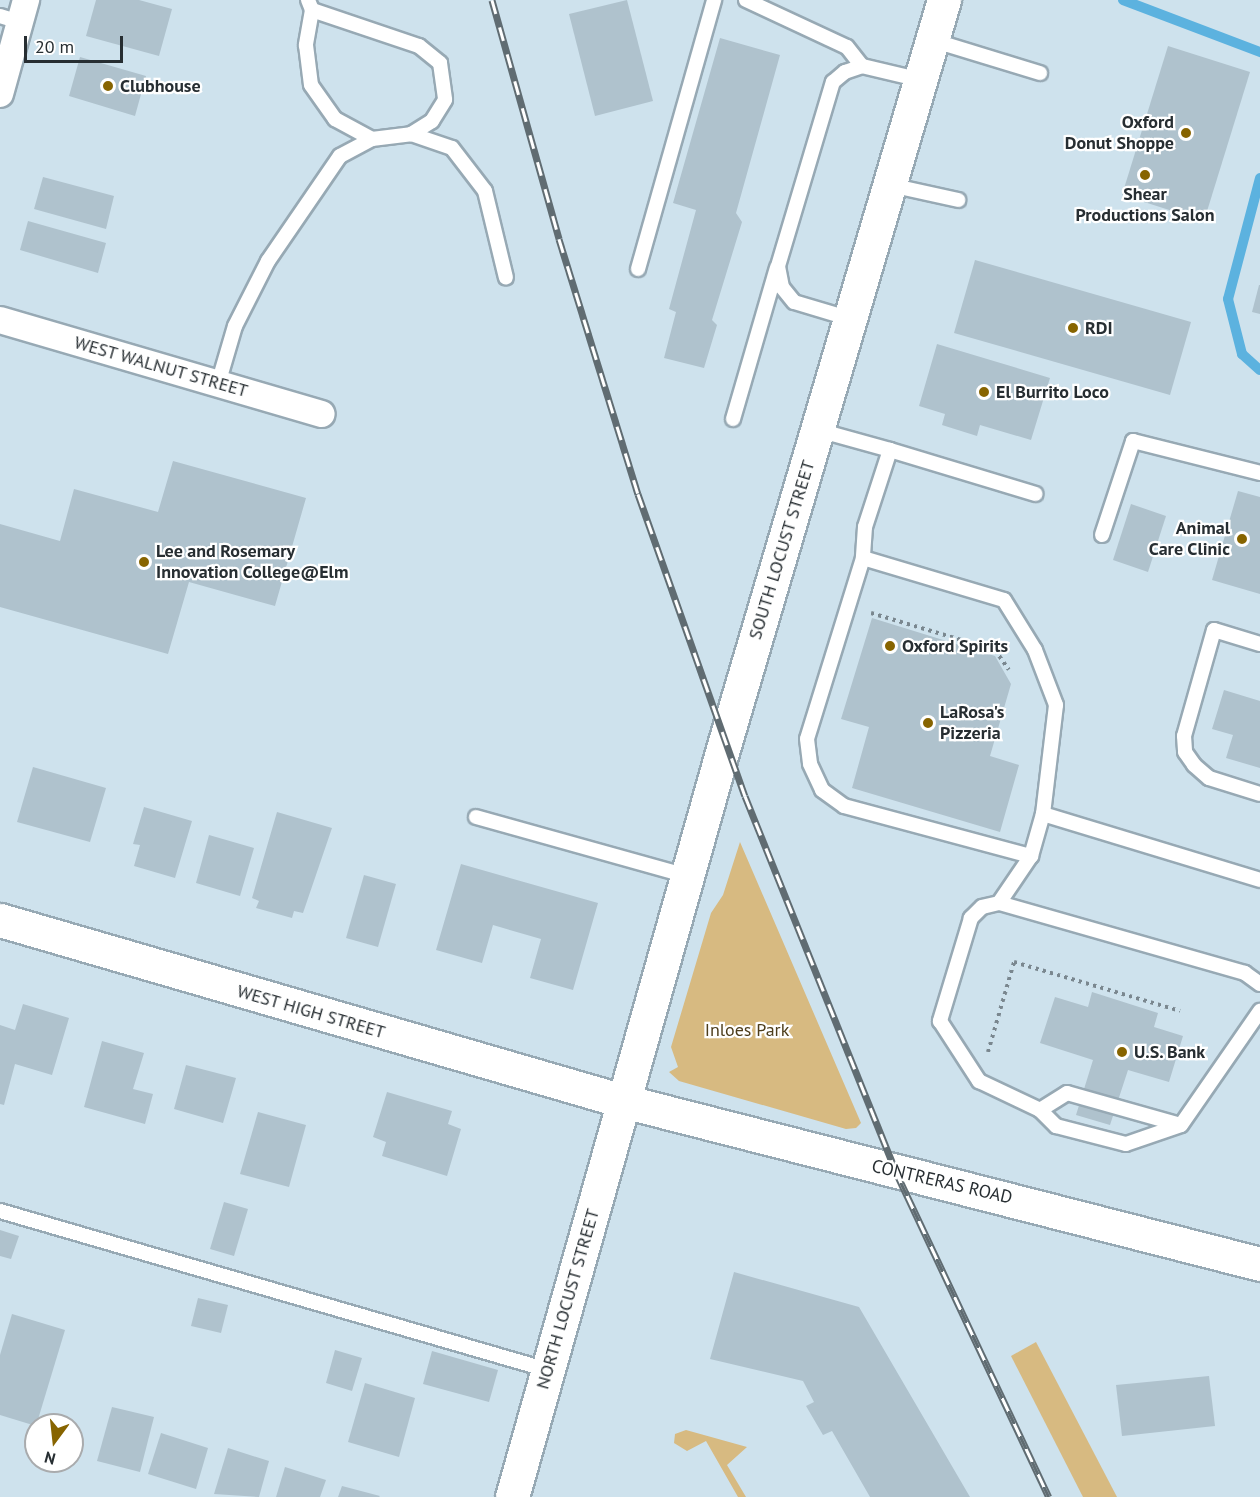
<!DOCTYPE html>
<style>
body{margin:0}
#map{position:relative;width:1260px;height:1497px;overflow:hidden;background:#cee2ed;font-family:"PT Sans",sans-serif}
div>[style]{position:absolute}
.green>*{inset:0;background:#d7ba81}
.stream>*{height:10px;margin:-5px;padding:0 5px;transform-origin:5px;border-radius:5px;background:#5cb2df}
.building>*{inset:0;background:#afc2cd}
.path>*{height:4px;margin-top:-2px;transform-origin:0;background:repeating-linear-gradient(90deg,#7a878f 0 3px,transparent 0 7.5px)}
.roads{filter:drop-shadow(2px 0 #97a9b4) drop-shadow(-2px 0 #97a9b4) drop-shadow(0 2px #97a9b4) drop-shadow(0 -2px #97a9b4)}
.service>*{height:14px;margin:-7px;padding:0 7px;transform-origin:7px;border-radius:7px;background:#fff}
.minor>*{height:26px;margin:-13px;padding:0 13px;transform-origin:13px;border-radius:13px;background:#fff}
.tertiary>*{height:33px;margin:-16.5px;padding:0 16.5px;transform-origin:16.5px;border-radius:16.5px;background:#fff}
.rail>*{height:7px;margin-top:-3.5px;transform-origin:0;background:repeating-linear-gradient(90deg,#fff 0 14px,#606c72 0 28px);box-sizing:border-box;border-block:2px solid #606c72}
.dots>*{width:16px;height:16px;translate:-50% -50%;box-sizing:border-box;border:3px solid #fff;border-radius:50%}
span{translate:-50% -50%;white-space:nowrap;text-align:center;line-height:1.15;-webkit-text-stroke:4.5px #fff;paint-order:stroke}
.poi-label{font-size:18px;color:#272e32;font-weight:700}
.left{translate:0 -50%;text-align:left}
.right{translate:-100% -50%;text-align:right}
.street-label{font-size:18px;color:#272e32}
.park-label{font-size:18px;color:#4d3d1b}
.north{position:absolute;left:24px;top:1413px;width:60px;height:60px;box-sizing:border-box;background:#fff;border:2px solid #a9abad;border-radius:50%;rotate:195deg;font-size:16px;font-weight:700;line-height:24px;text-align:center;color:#272e32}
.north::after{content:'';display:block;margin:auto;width:21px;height:27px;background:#876400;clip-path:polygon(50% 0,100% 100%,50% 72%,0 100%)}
.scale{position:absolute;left:24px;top:36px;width:99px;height:27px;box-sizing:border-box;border:3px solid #272e32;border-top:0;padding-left:8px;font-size:18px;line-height:21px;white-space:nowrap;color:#272e32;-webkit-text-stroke:4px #fff;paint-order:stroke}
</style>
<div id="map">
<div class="green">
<i style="clip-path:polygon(740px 842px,861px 1123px,856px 1128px,846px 1129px,679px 1081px,669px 1072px,678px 1067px,671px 1047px,711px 913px,723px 895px)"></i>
<i style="clip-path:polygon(1036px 1342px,1117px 1497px,1083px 1497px,1011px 1356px)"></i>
<i style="clip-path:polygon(686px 1430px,747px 1447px,727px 1465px,746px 1497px,738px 1497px,706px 1441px,687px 1451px,674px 1443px,675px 1434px)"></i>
</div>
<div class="stream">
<i style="left:1123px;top:0;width:147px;rotate:20.8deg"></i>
<i style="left:1260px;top:178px;width:125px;rotate:104.8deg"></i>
<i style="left:1228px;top:299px;width:57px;rotate:75.7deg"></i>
<i style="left:1242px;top:354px;width:24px;rotate:42deg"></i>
</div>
<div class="building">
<i style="clip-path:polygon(96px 0,139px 0,172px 9px,159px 56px,86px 36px)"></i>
<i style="clip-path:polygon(627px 0,653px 101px,595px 116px,569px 14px)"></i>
<i style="clip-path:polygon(720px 38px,780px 55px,736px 213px,742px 222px,712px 320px,717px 325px,704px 368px,664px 358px,676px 312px,669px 309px,696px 210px,673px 203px)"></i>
<i style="clip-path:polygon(1168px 46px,1250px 72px,1204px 221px,1122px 195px)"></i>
<i style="clip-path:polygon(80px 57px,146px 76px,135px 116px,69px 96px)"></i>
<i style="clip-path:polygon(43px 177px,114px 196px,106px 229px,34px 209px)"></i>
<i style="clip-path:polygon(28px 221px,106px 243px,98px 273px,20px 250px)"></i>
<i style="clip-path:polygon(975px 260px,1191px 322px,1170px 395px,954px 333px)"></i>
<i style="clip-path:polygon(1259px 285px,1260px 285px,1260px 314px,1252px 312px)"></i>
<i style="clip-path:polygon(937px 344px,1050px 378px,1031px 440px,980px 425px,977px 436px,942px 425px,945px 414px,919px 406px)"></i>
<i style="clip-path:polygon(173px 461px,306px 498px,275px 606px,189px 582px,168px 654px,0 607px,0 524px,60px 541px,74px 489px,158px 512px)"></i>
<i style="clip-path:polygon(1238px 491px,1260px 497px,1260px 594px,1212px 580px)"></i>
<i style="clip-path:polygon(1131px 504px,1166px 516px,1148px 572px,1113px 560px)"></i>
<i style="clip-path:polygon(872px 618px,995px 656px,1011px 684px,990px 756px,1019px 765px,1000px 832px,852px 788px,869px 727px,841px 719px)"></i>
<i style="clip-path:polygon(1224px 690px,1260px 701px,1260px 768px,1226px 758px,1233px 735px,1212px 729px)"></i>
<i style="clip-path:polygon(33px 767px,106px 788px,90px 842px,17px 822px)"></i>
<i style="clip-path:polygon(144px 807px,192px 821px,175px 878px,134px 866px,140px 845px,133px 844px)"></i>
<i style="clip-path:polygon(277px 812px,332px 828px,303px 913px,294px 911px,292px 918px,256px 908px,259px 901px,252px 898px)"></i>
<i style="clip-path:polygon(209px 835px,254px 848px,240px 896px,196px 883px)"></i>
<i style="clip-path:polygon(461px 864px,598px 903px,573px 990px,530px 978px,541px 939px,493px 925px,482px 963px,436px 950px)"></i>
<i style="clip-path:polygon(364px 875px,396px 884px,378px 947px,346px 938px)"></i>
<i style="clip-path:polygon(1092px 992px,1158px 1013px,1154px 1027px,1183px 1036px,1169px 1082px,1128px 1070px,1110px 1125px,1076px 1115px,1093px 1060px,1040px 1043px,1055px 997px,1088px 1007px)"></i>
<i style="clip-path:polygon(23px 1004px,69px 1018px,52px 1075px,15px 1064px,4px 1105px,0 1104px,0 1025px,15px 1030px)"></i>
<i style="clip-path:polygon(102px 1041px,144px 1053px,133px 1089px,153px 1094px,145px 1124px,84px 1107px)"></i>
<i style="clip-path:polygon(186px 1065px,236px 1078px,223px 1123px,174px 1109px)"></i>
<i style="clip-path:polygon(387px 1092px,452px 1111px,448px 1124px,461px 1129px,447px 1176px,382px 1156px,386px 1142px,373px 1137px)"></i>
<i style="clip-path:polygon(258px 1112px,306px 1125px,289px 1187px,240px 1174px)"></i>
<i style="clip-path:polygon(224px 1202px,248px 1209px,234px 1256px,210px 1249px)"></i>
<i style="clip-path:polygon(0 1230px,19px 1236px,11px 1259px,0 1256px)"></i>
<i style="clip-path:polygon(734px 1272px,859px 1307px,970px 1497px,870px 1497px,832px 1431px,823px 1435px,806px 1406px,814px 1402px,803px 1381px,710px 1359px)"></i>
<i style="clip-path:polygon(198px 1298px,228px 1305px,221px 1333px,191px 1326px)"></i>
<i style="clip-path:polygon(12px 1314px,65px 1330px,36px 1426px,0 1415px,0 1355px)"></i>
<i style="clip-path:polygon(335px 1350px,362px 1358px,352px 1391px,326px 1383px)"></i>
<i style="clip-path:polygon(432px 1351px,498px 1370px,489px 1402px,423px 1384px)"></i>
<i style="clip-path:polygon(1209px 1376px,1215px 1426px,1122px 1436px,1116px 1385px)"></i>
<i style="clip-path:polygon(365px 1383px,415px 1398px,399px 1457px,348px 1442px)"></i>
<i style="clip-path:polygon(112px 1407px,154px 1417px,140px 1472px,97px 1461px)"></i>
<i style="clip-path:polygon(161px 1433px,208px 1448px,196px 1489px,148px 1474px)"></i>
<i style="clip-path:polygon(228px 1448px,269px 1461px,259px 1497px,214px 1494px)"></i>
<i style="clip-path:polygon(285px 1467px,326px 1480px,320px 1497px,276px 1497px)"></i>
<i style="clip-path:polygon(342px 1486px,380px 1496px,379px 1497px,338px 1497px)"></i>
</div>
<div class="path">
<i style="left:871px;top:613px;width:129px;rotate:16.6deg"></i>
<i style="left:995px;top:650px;width:24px;rotate:55deg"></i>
<i style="left:988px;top:1052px;width:94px;rotate:-73.9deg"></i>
<i style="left:1014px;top:962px;width:173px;rotate:16.4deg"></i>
</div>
<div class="roads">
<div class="service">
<i style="left:308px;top:0;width:11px;rotate:68deg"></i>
<i style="left:312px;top:10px;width:113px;rotate:18.6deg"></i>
<i style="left:419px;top:46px;width:27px;rotate:39deg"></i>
<i style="left:440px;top:63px;width:37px;rotate:82deg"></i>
<i style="left:445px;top:100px;width:25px;rotate:122deg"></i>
<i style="left:432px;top:121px;width:25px;rotate:148deg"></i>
<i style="left:746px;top:0;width:111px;rotate:25deg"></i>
<i style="left:847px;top:47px;width:24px;rotate:52deg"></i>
<i style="left:312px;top:10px;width:36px;rotate:100deg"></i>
<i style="left:306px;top:45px;width:40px;rotate:82.9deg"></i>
<i style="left:311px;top:85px;width:42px;rotate:54.8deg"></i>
<i style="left:335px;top:119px;width:42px;rotate:28.4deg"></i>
<i style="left:0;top:16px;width:21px;rotate:17deg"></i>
<i style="left:932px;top:40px;width:113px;rotate:17deg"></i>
<i style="left:890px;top:185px;width:70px;rotate:12.4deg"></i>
<i style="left:638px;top:269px;width:280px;rotate:-74.2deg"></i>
<i style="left:851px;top:319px;width:59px;rotate:-163.4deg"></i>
<i style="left:794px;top:302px;width:19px;rotate:-129deg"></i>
<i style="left:782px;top:287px;width:21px;rotate:-101deg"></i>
<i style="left:778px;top:266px;width:192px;rotate:-73.4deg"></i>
<i style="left:833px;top:82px;width:16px;rotate:-40deg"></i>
<i style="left:845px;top:72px;width:18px;rotate:-19deg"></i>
<i style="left:862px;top:66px;width:61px;rotate:13.3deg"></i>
<i style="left:218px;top:384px;width:60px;rotate:-73.7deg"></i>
<i style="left:235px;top:326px;width:73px;rotate:-63.1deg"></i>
<i style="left:268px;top:261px;width:127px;rotate:-55.6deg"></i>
<i style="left:340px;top:156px;width:36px;rotate:-28deg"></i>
<i style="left:372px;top:139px;width:39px;rotate:-7deg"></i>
<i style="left:411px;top:134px;width:43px;rotate:18.9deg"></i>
<i style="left:452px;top:148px;width:54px;rotate:52.5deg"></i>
<i style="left:485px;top:191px;width:89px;rotate:76.4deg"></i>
<i style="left:733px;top:419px;width:157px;rotate:-73.8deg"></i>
<i style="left:818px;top:430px;width:75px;rotate:15.5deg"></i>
<i style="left:890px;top:450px;width:81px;rotate:108deg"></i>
<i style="left:865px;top:527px;width:31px;rotate:94deg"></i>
<i style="left:863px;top:558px;width:147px;rotate:16.6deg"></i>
<i style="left:1004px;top:600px;width:59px;rotate:58.2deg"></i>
<i style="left:1035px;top:650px;width:59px;rotate:69.1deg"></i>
<i style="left:1056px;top:705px;width:110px;rotate:96.8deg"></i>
<i style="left:1043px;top:814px;width:227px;rotate:16.9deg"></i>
<i style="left:890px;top:450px;width:152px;rotate:16.8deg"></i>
<i style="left:1102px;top:535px;width:99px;rotate:-71.7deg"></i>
<i style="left:1133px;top:441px;width:131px;rotate:14.1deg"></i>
<i style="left:863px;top:558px;width:189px;rotate:107.2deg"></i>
<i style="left:807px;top:739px;width:25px;rotate:83deg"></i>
<i style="left:810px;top:764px;width:29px;rotate:65deg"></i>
<i style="left:822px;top:790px;width:27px;rotate:36deg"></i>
<i style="left:844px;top:806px;width:194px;rotate:15deg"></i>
<i style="left:1260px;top:644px;width:48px;rotate:-163.1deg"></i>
<i style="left:1214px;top:630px;width:110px;rotate:105.8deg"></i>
<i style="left:1184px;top:736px;width:16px;rotate:86deg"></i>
<i style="left:1185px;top:752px;width:16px;rotate:55deg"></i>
<i style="left:1194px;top:765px;width:20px;rotate:41deg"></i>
<i style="left:1209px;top:778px;width:53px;rotate:17.4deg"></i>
<i style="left:476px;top:817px;width:220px;rotate:15.6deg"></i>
<i style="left:999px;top:903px;width:57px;rotate:-55.8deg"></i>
<i style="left:1031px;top:856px;width:44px;rotate:-74.1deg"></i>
<i style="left:1260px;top:984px;width:19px;rotate:-144deg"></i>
<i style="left:1245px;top:973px;width:256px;rotate:-164.1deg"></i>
<i style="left:999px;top:903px;width:17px;rotate:167deg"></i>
<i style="left:982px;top:907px;width:16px;rotate:135deg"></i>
<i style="left:971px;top:918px;width:108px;rotate:106.8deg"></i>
<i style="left:940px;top:1021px;width:72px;rotate:57deg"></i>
<i style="left:979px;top:1081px;width:68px;rotate:25.4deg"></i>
<i style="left:1040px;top:1110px;width:23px;rotate:45deg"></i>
<i style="left:1056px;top:1126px;width:72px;rotate:14.4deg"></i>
<i style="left:1126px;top:1144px;width:58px;rotate:-19.1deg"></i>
<i style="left:1181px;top:1125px;width:139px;rotate:-55.3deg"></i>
<i style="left:1040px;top:1110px;width:32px;rotate:-32deg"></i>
<i style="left:1067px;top:1093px;width:118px;rotate:15.7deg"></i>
<i style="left:0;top:1211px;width:571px;rotate:16.18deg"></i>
</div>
<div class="minor">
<i style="left:0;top:94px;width:98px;rotate:-74.5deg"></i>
<i style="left:0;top:320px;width:335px;rotate:16.3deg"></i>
</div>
<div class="tertiary">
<i style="left:0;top:920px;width:649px;rotate:16.2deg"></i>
<i style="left:623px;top:1101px;width:658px;rotate:14.35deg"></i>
<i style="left:512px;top:1497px;width:784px;rotate:-74.25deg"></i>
<i style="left:725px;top:742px;width:774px;rotate:-73.56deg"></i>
</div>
</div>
<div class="rail">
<i style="left:492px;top:0;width:248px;rotate:74.3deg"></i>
<i style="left:559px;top:239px;width:267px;rotate:72.8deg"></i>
<i style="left:638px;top:494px;width:320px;rotate:70.5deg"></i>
<i style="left:745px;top:796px;width:403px;rotate:68.1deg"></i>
<i style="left:895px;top:1170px;width:361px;rotate:64.8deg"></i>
</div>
<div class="dots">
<i style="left:108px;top:86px;background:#876400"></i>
<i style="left:1186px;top:133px;background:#876400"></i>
<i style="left:1145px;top:175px;background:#876400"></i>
<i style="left:1073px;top:328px;background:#876400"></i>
<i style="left:984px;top:392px;background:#876400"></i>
<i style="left:1242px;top:539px;background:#876400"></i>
<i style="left:144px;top:562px;background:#876400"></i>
<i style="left:890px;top:646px;background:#876400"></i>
<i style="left:928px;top:723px;background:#876400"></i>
<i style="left:1122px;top:1052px;background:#876400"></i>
</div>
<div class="poi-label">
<span class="left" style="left:120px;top:86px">Clubhouse</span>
<span class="right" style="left:1174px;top:133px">Oxford<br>Donut Shoppe</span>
<span style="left:1145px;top:205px">Shear<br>Productions Salon</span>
<span class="left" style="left:1085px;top:328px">RDI</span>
<span class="left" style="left:996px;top:392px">El Burrito Loco</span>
<span class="right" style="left:1230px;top:539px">Animal<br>Care Clinic</span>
<span class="left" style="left:156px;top:562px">Lee and Rosemary<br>Innovation College@Elm</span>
<span class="left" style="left:902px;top:646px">Oxford Spirits</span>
<span class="left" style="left:940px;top:723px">LaRosa's<br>Pizzeria</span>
<span class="left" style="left:1134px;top:1052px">U.S. Bank</span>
</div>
<div class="street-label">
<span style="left:161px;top:367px;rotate:16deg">WEST WALNUT STREET</span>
<span style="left:782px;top:550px;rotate:-73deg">SOUTH LOCUST STREET</span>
<span style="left:311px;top:1012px;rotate:16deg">WEST HIGH STREET</span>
<span style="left:942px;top:1182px;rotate:13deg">CONTRERAS ROAD</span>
<span style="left:568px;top:1299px;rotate:-74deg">NORTH LOCUST STREET</span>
</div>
<div class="park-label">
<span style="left:747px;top:1030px">Inloes Park</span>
</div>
<div class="north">N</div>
<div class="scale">20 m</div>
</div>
